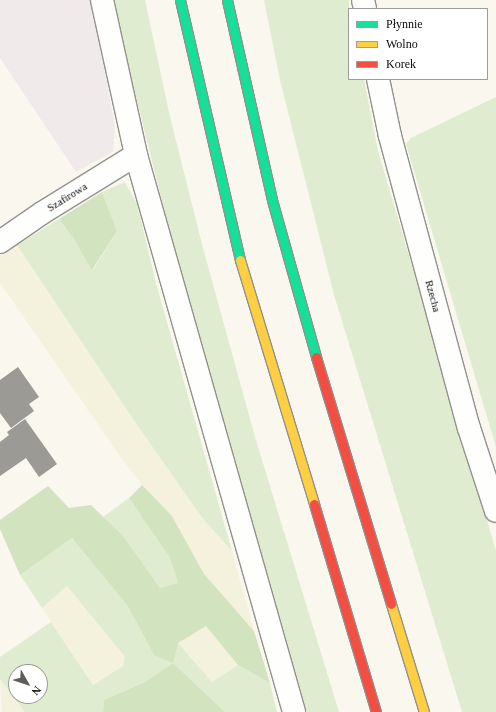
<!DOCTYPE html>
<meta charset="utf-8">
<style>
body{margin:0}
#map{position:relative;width:496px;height:712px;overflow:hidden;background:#f9f7ee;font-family:"Times New Roman",serif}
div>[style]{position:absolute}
.industrial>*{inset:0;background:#f0eaeb}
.farmland>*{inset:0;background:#f4f2dc}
.green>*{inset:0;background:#e0ecd0}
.forest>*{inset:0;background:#d1e3bf}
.building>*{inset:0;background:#9c9a94}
.roads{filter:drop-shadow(1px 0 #92918d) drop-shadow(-1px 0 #92918d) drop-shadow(0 1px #92918d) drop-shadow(0 -1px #92918d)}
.street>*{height:22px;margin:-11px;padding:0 11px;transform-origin:11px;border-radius:11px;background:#fefefc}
.fast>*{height:9px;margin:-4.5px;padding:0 4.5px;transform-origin:4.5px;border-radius:4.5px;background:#16e098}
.slow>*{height:9px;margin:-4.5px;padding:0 4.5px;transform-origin:4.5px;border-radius:4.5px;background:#ffcf43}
.jam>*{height:9px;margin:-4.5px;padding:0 4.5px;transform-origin:4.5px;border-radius:4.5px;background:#f24e42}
span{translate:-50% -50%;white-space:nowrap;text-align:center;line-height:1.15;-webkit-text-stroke:4px #fff;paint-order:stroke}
.street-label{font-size:11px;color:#0a0a0a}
.legend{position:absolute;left:348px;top:8px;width:140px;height:72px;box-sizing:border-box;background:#fff;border:1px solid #9d9d9d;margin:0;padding:5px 7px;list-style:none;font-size:12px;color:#0a0a0a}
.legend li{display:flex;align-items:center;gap:8px;height:20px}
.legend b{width:20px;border:1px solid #9d9d9d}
.north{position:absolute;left:8px;top:664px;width:40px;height:40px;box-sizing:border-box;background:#fff;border:1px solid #9d9d9d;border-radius:50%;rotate:129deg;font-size:11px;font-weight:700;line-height:16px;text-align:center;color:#0a0a0a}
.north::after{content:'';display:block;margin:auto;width:14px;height:18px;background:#5e5d5a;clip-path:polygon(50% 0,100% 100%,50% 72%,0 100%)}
</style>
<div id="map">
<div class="industrial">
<i style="clip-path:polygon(0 0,92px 0,115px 127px,113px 152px,76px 172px,0 58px)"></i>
</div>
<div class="farmland">
<i style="clip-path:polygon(17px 245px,135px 422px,203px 519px,232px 551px,254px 631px,204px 574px,172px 516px,142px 485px,122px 459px,0 283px,0 255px)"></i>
<i style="clip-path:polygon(67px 586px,125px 657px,123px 666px,93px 685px,42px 608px)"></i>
<i style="clip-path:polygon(206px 626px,238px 665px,212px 682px,178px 643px)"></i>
<i style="clip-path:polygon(0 679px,25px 712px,2px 712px)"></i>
</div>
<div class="green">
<i style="clip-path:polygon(112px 0,145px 0,170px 117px,203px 248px,255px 437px,339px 712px,304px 712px,191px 318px)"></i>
<i style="clip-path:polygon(264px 0,349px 0,349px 79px,364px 79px,378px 151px,496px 551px,496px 712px,462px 712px,334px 295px,280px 80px)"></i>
<i style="clip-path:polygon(496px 97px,496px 447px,406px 144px,411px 138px)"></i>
<i style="clip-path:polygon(125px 182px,137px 204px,157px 287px,232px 551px,203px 519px,135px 422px,17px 245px,59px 219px,74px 239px,93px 270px,117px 231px,102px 192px)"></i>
<i style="clip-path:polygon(129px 498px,170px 558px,178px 583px,160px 588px,124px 537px,103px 517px)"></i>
<i style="clip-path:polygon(evenodd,72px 538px,127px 605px,154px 655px,178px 643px,212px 682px,238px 665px,270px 683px,277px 712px,225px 712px,173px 663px,145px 682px,104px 700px,103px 712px,25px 712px,0 679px,0 657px,51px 622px,93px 685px,123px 666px,125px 657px,67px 586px,42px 608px,20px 575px,72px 538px,16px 672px,40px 672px,40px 696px,16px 696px,16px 672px)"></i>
</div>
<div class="forest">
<i style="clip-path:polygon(102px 192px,117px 231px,92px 270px,74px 239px,59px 219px)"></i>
<i style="clip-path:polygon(142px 485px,172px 516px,204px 574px,254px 631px,270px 683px,238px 665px,206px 626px,178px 643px,173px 663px,225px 712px,103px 712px,104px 700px,145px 682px,173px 663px,154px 655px,127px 605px,72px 538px,20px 575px,0 529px,0 520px,48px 486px,69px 508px,91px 505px,124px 537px,160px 588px,178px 583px,170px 558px,129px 498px)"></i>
</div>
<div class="building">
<i style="clip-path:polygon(18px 367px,39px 397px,29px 404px,34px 411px,11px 428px,0 413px,0 380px)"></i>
<i style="clip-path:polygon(25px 419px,57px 464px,39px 477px,26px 458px,0 476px,0 442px,9px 435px,7px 432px)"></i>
</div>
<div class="roads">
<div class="street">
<i style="left:102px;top:0;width:159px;rotate:77.6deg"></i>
<i style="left:136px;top:155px;width:579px;rotate:74.16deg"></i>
<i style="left:363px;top:0;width:9px;rotate:77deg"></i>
<i style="left:378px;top:79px;width:58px;rotate:78.1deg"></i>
<i style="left:390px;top:136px;width:302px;rotate:74.9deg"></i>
<i style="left:469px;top:428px;width:87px;rotate:72deg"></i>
<i style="left:0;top:242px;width:51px;rotate:-34.6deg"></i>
<i style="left:42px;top:213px;width:110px;rotate:-31.7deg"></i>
</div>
<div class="fast">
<i style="left:180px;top:0;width:267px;rotate:77deg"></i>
<i style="left:227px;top:0;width:205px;rotate:77.3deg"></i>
<i style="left:272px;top:200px;width:163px;rotate:74.3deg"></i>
</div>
<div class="slow">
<i style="left:240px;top:260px;width:255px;rotate:73.1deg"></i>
<i style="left:391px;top:604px;width:113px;rotate:73deg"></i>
</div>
<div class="jam">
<i style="left:316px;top:357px;width:258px;rotate:73.1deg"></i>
<i style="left:314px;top:504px;width:217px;rotate:73.4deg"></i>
</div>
</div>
<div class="street-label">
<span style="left:67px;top:197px;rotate:-32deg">Szafirowa</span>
<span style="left:433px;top:296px;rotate:75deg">Rzecha</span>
</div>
<ul class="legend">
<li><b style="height:5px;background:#16e098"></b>Płynnie</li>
<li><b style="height:5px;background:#ffcf43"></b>Wolno</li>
<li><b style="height:5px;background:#f24e42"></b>Korek</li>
</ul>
<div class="north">N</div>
</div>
